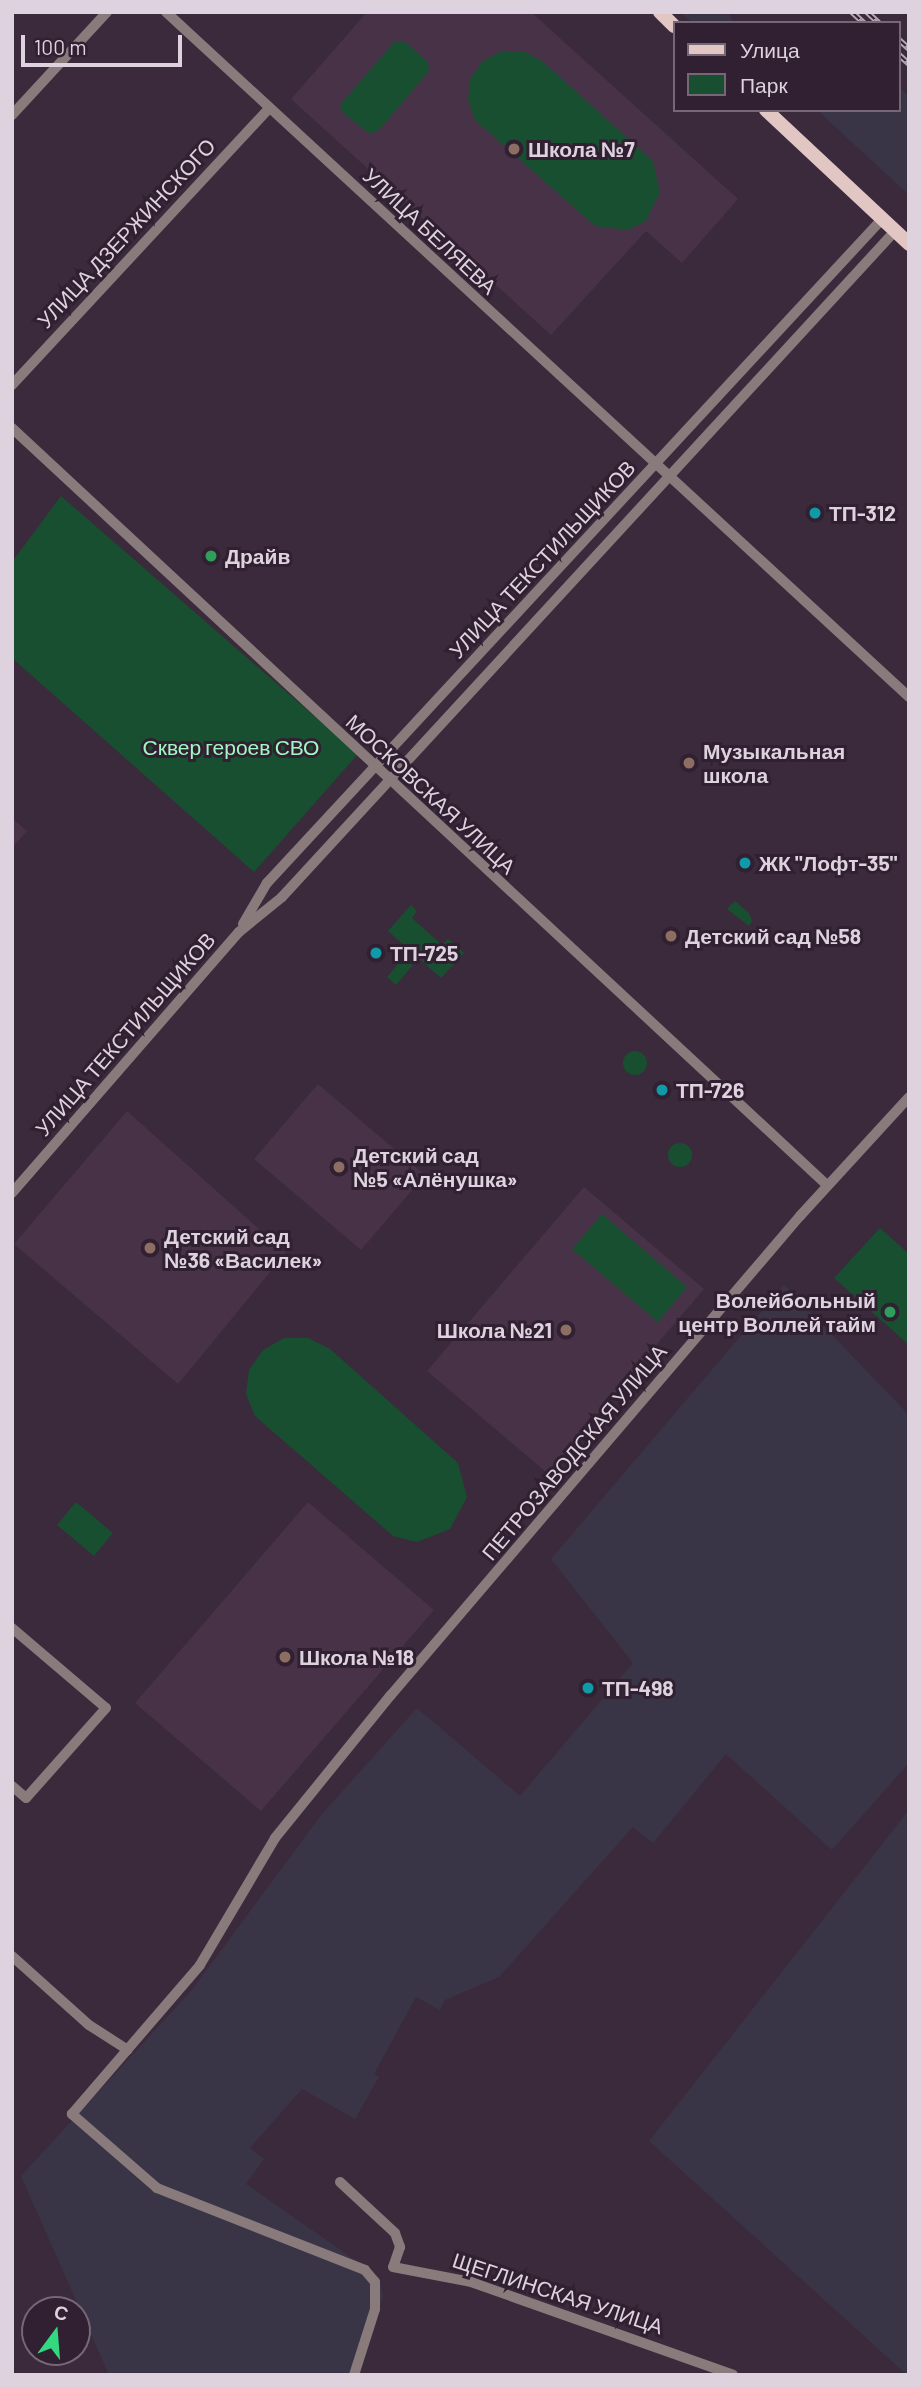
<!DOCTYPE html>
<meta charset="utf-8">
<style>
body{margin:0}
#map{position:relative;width:921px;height:2387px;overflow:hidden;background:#3a2a3b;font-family:Barlow,sans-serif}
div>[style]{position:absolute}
.industrial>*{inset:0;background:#3a3546}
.built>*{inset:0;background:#473248}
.green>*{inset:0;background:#194f31}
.round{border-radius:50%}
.minor>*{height:10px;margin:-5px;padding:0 5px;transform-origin:5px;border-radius:5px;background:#897b7b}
.major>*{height:14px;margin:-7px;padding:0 7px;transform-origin:7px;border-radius:7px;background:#e2c6c4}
.rail>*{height:6px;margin-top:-3px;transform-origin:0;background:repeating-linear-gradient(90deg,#302031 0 10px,#b3a7b3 0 20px);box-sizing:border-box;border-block:2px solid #b3a7b3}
.dots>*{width:19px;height:19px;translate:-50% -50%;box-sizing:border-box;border:4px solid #302031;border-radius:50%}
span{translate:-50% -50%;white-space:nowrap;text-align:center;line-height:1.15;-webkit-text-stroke:6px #302031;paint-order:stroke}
.poi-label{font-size:21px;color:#ddd2dd;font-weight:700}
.left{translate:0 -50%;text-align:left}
.right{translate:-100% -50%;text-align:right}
.street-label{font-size:21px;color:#ddd2dd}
.park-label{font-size:21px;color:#9ef8c0}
.frame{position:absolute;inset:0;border:14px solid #ddd2dd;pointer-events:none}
.legend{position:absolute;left:673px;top:21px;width:228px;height:91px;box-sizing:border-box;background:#302031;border:2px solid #756776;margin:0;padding:9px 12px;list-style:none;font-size:21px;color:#ddd2dd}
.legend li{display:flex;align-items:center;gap:14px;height:35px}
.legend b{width:35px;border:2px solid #756776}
.north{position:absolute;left:21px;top:2296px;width:70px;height:70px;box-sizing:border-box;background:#302031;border:2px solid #756776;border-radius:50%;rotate:16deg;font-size:19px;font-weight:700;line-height:28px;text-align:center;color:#ddd2dd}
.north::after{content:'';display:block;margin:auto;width:24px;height:32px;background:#34d881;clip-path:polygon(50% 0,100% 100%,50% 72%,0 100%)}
.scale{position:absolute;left:21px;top:35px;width:161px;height:32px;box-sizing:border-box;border:4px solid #ddd2dd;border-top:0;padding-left:9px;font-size:21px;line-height:24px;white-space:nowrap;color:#ddd2dd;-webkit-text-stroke:5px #302031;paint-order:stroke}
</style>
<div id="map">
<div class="industrial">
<i style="clip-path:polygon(681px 12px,729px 12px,733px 23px,692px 23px)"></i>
<i style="clip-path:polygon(898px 86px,909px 96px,909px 195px,817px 110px,898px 110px)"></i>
<i style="clip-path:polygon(784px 1285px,909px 1415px,909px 1763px,832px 1850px,726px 1754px,653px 1843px,633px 1827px,499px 1977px,445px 2000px,440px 2010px,416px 1997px,374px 2074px,379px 2077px,355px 2119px,302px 2089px,250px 2148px,264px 2159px,246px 2184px,379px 2277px,383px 2296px,359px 2375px,109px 2375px,21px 2176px,191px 1991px,322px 1814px,417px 1708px,520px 1796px,633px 1663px,551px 1559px)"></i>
<i style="clip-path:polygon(909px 1810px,909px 2375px,907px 2375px,649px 2141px)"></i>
</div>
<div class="built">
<i style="clip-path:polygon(367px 12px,531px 12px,738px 199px,682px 263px,646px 231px,551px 335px,291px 99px)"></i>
<i style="clip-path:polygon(12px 818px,27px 831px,12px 848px)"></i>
<i style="clip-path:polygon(318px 1084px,425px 1175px,361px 1250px,254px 1159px)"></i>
<i style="clip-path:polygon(127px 1111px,286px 1253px,178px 1384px,14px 1244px)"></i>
<i style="clip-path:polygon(584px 1187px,704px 1289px,547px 1473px,427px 1371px)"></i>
<i style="clip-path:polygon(308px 1502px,434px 1610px,261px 1811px,135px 1703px)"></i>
</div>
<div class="green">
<i style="clip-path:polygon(395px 41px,404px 41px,428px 62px,429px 71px,380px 129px,370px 134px,343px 113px,340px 105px)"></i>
<i style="clip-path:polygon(502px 51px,523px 51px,542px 61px,653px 161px,660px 192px,646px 221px,627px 230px,595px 226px,475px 120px,468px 100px,470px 79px,483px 61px)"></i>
<i style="clip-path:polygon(61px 496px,358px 754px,254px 872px,12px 658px,12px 562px)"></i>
<i style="clip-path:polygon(735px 901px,749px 913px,752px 921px,749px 926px,727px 909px)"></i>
<i style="clip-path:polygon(411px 905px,417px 911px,412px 918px,442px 945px,448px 939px,464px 953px,441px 978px,388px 931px)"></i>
<i style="clip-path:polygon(404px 957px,413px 965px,396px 985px,387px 977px)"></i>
<i class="round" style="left:623px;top:1051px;width:24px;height:24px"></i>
<i class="round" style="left:668px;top:1143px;width:24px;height:24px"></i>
<i style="clip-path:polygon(602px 1214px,687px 1287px,658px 1322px,572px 1249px)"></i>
<i style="clip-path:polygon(880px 1228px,909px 1254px,909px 1345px,834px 1278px)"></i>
<i style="clip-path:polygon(284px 1338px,308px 1338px,330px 1349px,458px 1463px,467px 1497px,450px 1529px,417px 1542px,393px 1536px,255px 1416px,246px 1394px,249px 1370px,263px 1350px)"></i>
<i style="clip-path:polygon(76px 1502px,113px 1533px,94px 1556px,57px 1525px)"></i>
</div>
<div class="minor">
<i style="left:166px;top:12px;width:1011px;rotate:42.67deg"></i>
<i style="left:12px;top:115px;width:140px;rotate:-47.3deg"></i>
<i style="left:12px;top:385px;width:378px;rotate:-47.1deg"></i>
<i style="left:12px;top:428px;width:1112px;rotate:42.89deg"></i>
<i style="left:243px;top:924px;width:48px;rotate:-59.7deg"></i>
<i style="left:267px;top:883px;width:905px;rotate:-47.19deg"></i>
<i style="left:12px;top:1193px;width:346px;rotate:-49deg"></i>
<i style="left:239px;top:932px;width:55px;rotate:-39.1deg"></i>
<i style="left:282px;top:897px;width:905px;rotate:-47.37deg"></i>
<i style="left:12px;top:1628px;width:123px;rotate:40.4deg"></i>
<i style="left:106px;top:1708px;width:120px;rotate:131.6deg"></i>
<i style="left:26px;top:1798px;width:18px;rotate:-139deg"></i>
<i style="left:12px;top:1956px;width:103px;rotate:41.9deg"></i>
<i style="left:89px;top:2025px;width:46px;rotate:32.7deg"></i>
<i style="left:340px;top:2182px;width:75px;rotate:42.8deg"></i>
<i style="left:395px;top:2233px;width:15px;rotate:70deg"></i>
<i style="left:400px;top:2247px;width:21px;rotate:109deg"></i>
<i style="left:393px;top:2267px;width:79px;rotate:10.9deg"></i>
<i style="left:471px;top:2282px;width:278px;rotate:19.5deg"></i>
<i style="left:354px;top:2375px;width:69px;rotate:-72.3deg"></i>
<i style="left:375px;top:2309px;width:27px;rotate:-90deg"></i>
<i style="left:375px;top:2282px;width:16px;rotate:-130deg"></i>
<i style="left:365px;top:2270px;width:224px;rotate:-158.5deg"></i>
<i style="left:157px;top:2188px;width:113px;rotate:-139deg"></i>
<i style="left:72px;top:2114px;width:196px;rotate:-49.3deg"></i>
<i style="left:200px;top:1965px;width:147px;rotate:-59.4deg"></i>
<i style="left:275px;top:1838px;width:184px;rotate:-51deg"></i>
<i style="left:391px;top:1695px;width:630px;rotate:-49.51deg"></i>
<i style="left:800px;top:1216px;width:161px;rotate:-47.5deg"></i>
</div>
<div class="major">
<i style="left:660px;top:12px;width:20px;rotate:45deg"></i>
<i style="left:766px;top:110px;width:196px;rotate:43.1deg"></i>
</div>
<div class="rail">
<i style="left:852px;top:12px;width:16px;rotate:43deg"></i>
<i style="left:867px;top:12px;width:16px;rotate:43deg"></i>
<i style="left:898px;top:39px;width:15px;rotate:42deg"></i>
<i style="left:898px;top:54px;width:15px;rotate:42deg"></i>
</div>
<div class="dots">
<i style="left:514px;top:149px;background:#8d6e63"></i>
<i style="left:815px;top:513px;background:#0f9aa8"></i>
<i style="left:211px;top:556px;background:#2e9e5b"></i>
<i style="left:689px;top:763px;background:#8d6e63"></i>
<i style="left:745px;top:863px;background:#0f9aa8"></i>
<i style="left:671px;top:936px;background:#8d6e63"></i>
<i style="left:376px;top:953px;background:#0f9aa8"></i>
<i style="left:662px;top:1090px;background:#0f9aa8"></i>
<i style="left:339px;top:1167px;background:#8d6e63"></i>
<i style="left:150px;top:1248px;background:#8d6e63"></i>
<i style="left:890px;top:1312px;background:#2e9e5b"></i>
<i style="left:566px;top:1330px;background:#8d6e63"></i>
<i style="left:285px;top:1657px;background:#8d6e63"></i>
<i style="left:588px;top:1688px;background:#0f9aa8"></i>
</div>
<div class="poi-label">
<span class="left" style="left:528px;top:149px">Школа №7</span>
<span class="left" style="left:829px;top:513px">ТП-312</span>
<span class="left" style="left:225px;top:556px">Драйв</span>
<span class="left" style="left:703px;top:763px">Музыкальная<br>школа</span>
<span class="left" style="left:759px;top:863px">ЖК "Лофт-35"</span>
<span class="left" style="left:685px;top:936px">Детский сад №58</span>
<span class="left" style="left:390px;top:953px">ТП-725</span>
<span class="left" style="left:676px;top:1090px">ТП-726</span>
<span class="left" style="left:353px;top:1167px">Детский сад<br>№5 «Алёнушка»</span>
<span class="left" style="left:164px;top:1248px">Детский сад<br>№36 «Василек»</span>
<span class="right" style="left:876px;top:1312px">Волейбольный<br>центр Воллей тайм</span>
<span class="right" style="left:552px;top:1330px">Школа №21</span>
<span class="left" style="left:299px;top:1657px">Школа №18</span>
<span class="left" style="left:602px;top:1688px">ТП-498</span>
</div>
<div class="street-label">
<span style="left:430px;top:231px;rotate:43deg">УЛИЦА БЕЛЯЕВА</span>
<span style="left:126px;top:233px;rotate:-47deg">УЛИЦА ДЗЕРЖИНСКОГО</span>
<span style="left:542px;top:559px;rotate:-47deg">УЛИЦА ТЕКСТИЛЬЩИКОВ</span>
<span style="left:431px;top:794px;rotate:43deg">МОСКОВСКАЯ УЛИЦА</span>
<span style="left:125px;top:1034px;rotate:-49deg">УЛИЦА ТЕКСТИЛЬЩИКОВ</span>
<span style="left:574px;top:1452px;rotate:-50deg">ПЕТРОЗАВОДСКАЯ УЛИЦА</span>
<span style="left:558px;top:2293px;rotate:18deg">ЩЕГЛИНСКАЯ УЛИЦА</span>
</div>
<div class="park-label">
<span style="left:231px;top:747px">Сквер героев СВО</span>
</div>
<div class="frame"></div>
<ul class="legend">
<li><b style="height:9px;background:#e2c6c4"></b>Улица</li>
<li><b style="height:19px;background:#194f31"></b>Парк</li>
</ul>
<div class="north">С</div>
<div class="scale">100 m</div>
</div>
